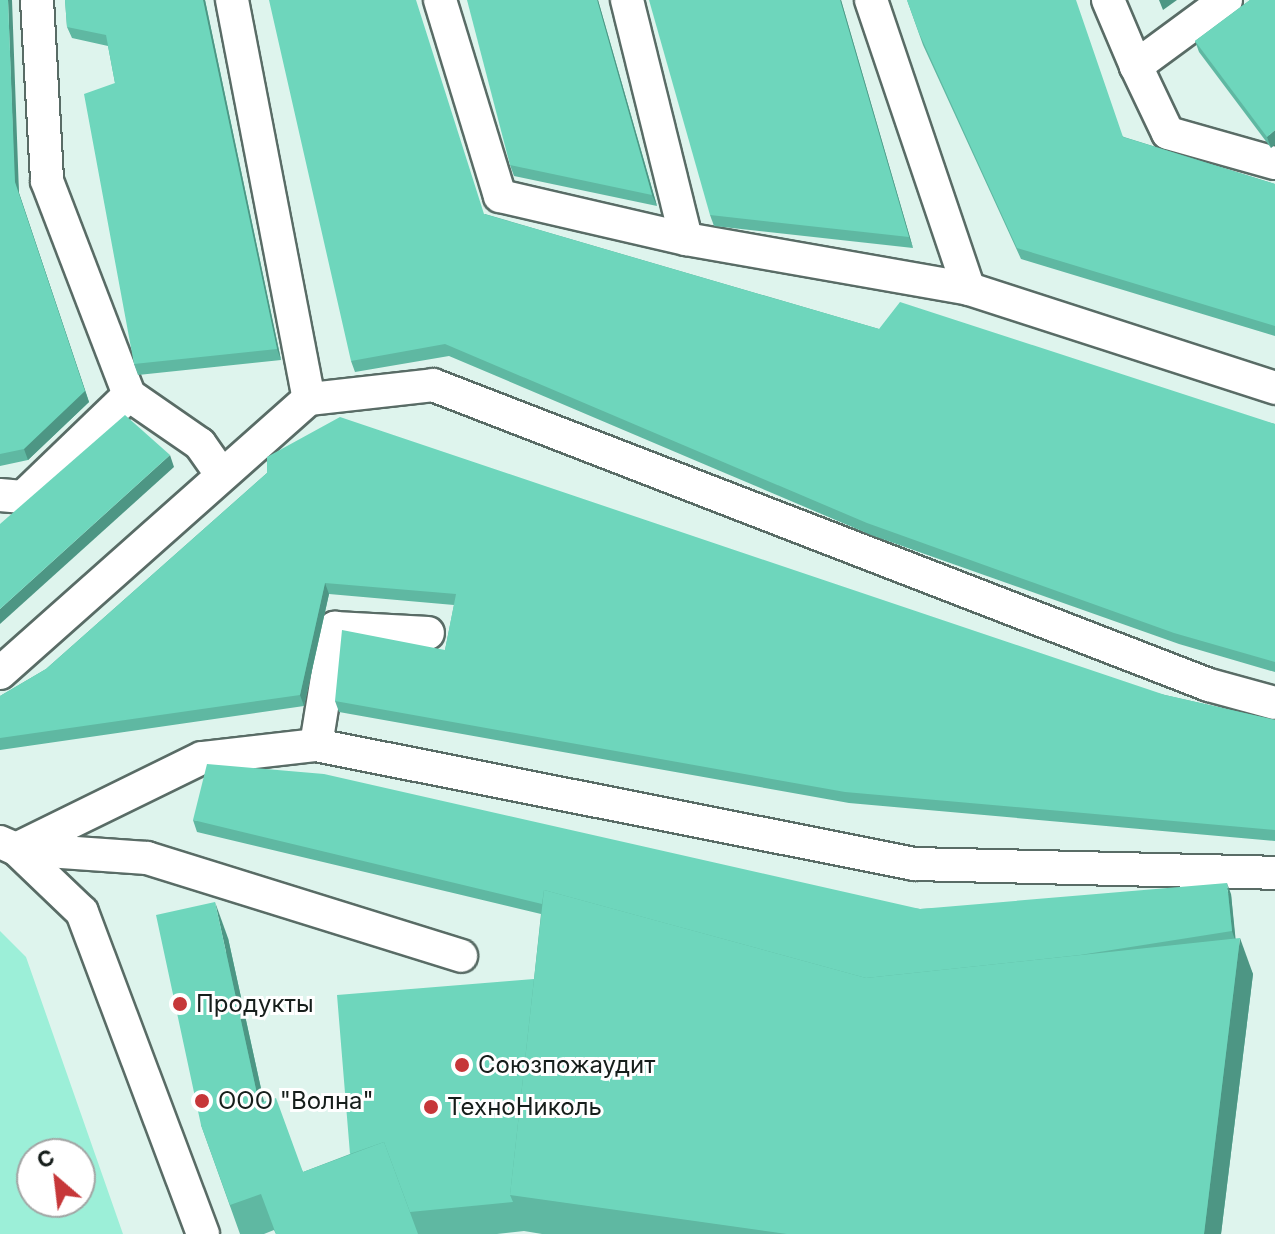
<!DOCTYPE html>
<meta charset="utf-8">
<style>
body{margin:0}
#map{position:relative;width:1275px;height:1234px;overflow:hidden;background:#def4ed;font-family:Inter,sans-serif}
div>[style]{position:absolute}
.green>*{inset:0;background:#9cefd8}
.roads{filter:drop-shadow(2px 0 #596c66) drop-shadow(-2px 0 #596c66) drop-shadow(0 2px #596c66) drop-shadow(0 -2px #596c66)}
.service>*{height:32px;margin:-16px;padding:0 16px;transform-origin:16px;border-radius:16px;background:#fff}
.wall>*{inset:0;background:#5fb8a2}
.shaded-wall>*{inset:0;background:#4d9684}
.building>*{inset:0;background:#6ed6bc}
.dots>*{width:22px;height:22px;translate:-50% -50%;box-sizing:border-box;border:4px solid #fff;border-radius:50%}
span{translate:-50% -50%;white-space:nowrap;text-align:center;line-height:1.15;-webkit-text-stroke:6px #fff;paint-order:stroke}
.poi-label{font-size:24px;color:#161e1b}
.left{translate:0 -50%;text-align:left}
.north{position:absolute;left:16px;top:1138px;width:80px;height:80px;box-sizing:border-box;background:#fff;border:2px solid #a2a5a4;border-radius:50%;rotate:332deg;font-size:22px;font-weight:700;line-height:32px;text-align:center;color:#161e1b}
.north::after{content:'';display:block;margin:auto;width:28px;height:36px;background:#c63739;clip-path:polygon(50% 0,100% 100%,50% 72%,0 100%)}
</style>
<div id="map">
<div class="green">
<i style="clip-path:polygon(evenodd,0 931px,26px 957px,123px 1234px,0 1234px,0 931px,32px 1154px,80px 1154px,80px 1202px,32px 1202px,32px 1154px)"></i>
</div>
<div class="roads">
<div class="service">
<i style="left:37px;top:0;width:181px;rotate:86.8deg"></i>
<i style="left:47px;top:181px;width:229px;rotate:69deg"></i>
<i style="left:129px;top:395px;width:86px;rotate:34.6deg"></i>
<i style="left:200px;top:444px;width:38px;rotate:55deg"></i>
<i style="left:232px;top:0;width:406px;rotate:79.1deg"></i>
<i style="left:440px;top:0;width:205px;rotate:73deg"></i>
<i style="left:500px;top:196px;width:191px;rotate:13deg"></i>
<i style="left:686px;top:239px;width:287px;rotate:10deg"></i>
<i style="left:627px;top:0;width:246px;rotate:76.1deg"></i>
<i style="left:871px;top:0;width:305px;rotate:71.3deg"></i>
<i style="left:969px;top:289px;width:322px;rotate:17.9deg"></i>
<i style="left:1108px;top:0;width:72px;rotate:67deg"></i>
<i style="left:1226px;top:0;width:112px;rotate:143.7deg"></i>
<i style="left:1136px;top:66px;width:74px;rotate:64.5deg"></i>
<i style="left:1168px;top:133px;width:111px;rotate:15.7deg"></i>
<i style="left:0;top:495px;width:23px;rotate:5deg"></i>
<i style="left:23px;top:497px;width:147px;rotate:-43.9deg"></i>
<i style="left:0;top:673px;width:413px;rotate:-41.6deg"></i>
<i style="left:309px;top:399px;width:125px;rotate:-6.4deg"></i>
<i style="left:433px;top:385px;width:832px;rotate:21.14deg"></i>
<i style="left:1209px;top:685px;width:68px;rotate:15.3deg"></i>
<i style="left:316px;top:745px;width:119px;rotate:-80.8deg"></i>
<i style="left:335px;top:628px;width:93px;rotate:3.1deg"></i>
<i style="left:0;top:842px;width:17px;rotate:24deg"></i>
<i style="left:16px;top:849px;width:207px;rotate:-26.1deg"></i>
<i style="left:202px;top:758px;width:115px;rotate:-6.5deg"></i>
<i style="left:316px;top:745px;width:610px;rotate:11.25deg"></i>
<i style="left:914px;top:864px;width:361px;rotate:1.4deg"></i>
<i style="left:16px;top:849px;width:91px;rotate:43.7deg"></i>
<i style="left:82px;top:912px;width:344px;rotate:69.4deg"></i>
<i style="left:19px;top:849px;width:128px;rotate:4deg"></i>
<i style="left:147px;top:858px;width:329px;rotate:17.3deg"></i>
</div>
</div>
<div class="wall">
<i style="clip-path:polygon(0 0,19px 193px,89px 402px,28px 460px,0 466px)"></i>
<i style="clip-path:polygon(65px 0,205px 0,281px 360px,138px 375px,134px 364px,115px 83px,108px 46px,72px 38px,67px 27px)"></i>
<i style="clip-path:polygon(598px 0,657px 206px,514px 176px,510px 165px)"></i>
<i style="clip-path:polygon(841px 0,913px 248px,714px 226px,710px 215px)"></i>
<i style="clip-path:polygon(907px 0,1124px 137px,1275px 184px,1275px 336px,1021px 259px,923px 45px)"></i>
<i style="clip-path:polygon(1250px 0,1271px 148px,1199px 52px,1195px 41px)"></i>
<i style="clip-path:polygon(485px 214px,879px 329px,1275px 424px,1275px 672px,1179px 644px,871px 535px,449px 356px,355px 372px,351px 361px)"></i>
<i style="clip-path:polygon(267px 473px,1165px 695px,1275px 720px,1275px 841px,849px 803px,339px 712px,335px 701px,445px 650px,454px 605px,329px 594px,304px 706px,0 750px,0 696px,46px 669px)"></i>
<i style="clip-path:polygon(193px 820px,920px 909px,1231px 894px,1235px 938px,1253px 974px,1221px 1234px,542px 1234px,524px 1231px,497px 1234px,276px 1234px,274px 1230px,264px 1234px,240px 1234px,201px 1125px,228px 938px,264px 1102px,303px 1172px,350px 1154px,534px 979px,541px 914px,197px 832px)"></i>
</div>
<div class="shaded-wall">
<i style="clip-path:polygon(8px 0,12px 0,19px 193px,89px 402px,28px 460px,24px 449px)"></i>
<i style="clip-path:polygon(203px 0,205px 0,281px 360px,277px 349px)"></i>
<i style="clip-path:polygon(597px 0,598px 0,657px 206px,652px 195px)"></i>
<i style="clip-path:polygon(840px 0,841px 0,913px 248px,909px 237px)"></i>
<i style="clip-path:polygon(1159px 0,1177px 0,1163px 10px)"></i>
<i style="clip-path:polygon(1275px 130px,1275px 145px,1271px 148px,1267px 137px)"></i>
<i style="clip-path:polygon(170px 455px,174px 467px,0 624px,0 609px)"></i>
<i style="clip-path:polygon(325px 583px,329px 594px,304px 706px,300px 695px)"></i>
<i style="clip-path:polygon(1227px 883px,1231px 894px,1236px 943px,1232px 931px)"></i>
<i style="clip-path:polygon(215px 902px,228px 938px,272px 1139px,259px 1103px)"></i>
<i style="clip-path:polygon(1240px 938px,1253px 974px,1221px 1234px,1204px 1234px)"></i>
</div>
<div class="building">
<i style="clip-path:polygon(0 0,8px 0,15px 182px,85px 391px,24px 449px,0 454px)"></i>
<i style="clip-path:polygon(65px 0,203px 0,277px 349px,134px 364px,84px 94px,115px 83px,106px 35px,67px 27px)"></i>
<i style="clip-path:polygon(269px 0,416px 0,484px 214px,879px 329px,900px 302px,1275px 424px,1275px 662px,1174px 633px,867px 523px,445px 344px,351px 361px)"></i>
<i style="clip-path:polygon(467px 0,597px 0,652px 195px,510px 165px)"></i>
<i style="clip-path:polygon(649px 0,840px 0,909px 237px,710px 215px)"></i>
<i style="clip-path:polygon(907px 0,1076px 0,1123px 137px,1275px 184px,1275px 326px,1017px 248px,919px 33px)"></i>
<i style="clip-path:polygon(1250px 0,1275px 0,1275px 130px,1267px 137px,1195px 41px)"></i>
<i style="clip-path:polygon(125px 415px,170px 455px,0 609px,0 524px)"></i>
<i style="clip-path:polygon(340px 417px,1165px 695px,1275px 720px,1275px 830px,845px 792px,335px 701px,342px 630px,445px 650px,456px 594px,325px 583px,300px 695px,0 738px,0 696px,46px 669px,267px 473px,267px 457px)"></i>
<i style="clip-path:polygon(207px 764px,324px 774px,920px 909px,1227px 883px,1232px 931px,1080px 955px,866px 978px,544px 890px,542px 904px,193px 820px)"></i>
<i style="clip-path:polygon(544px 890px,866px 978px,1240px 938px,1204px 1234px,787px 1234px,510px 1195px)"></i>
<i style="clip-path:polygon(215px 902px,259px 1103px,276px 1098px,303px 1172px,384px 1142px,418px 1234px,276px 1234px,261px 1194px,230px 1205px,201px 1125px,156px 915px)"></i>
<i style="clip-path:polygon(534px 979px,510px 1195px,513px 1202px,410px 1212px,384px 1142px,350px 1154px,337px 995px)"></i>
</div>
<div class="dots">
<i style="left:180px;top:1004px;background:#c63739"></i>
<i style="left:462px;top:1065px;background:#c63739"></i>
<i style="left:202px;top:1101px;background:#c63739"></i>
<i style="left:431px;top:1107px;background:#c63739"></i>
</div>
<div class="poi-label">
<span class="left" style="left:196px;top:1004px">Продукты</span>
<span class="left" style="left:478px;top:1065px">Союзпожаудит</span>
<span class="left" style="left:218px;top:1101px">ООО "Волна"</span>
<span class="left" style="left:447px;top:1107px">ТехноНиколь</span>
</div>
<div class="north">С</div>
</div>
